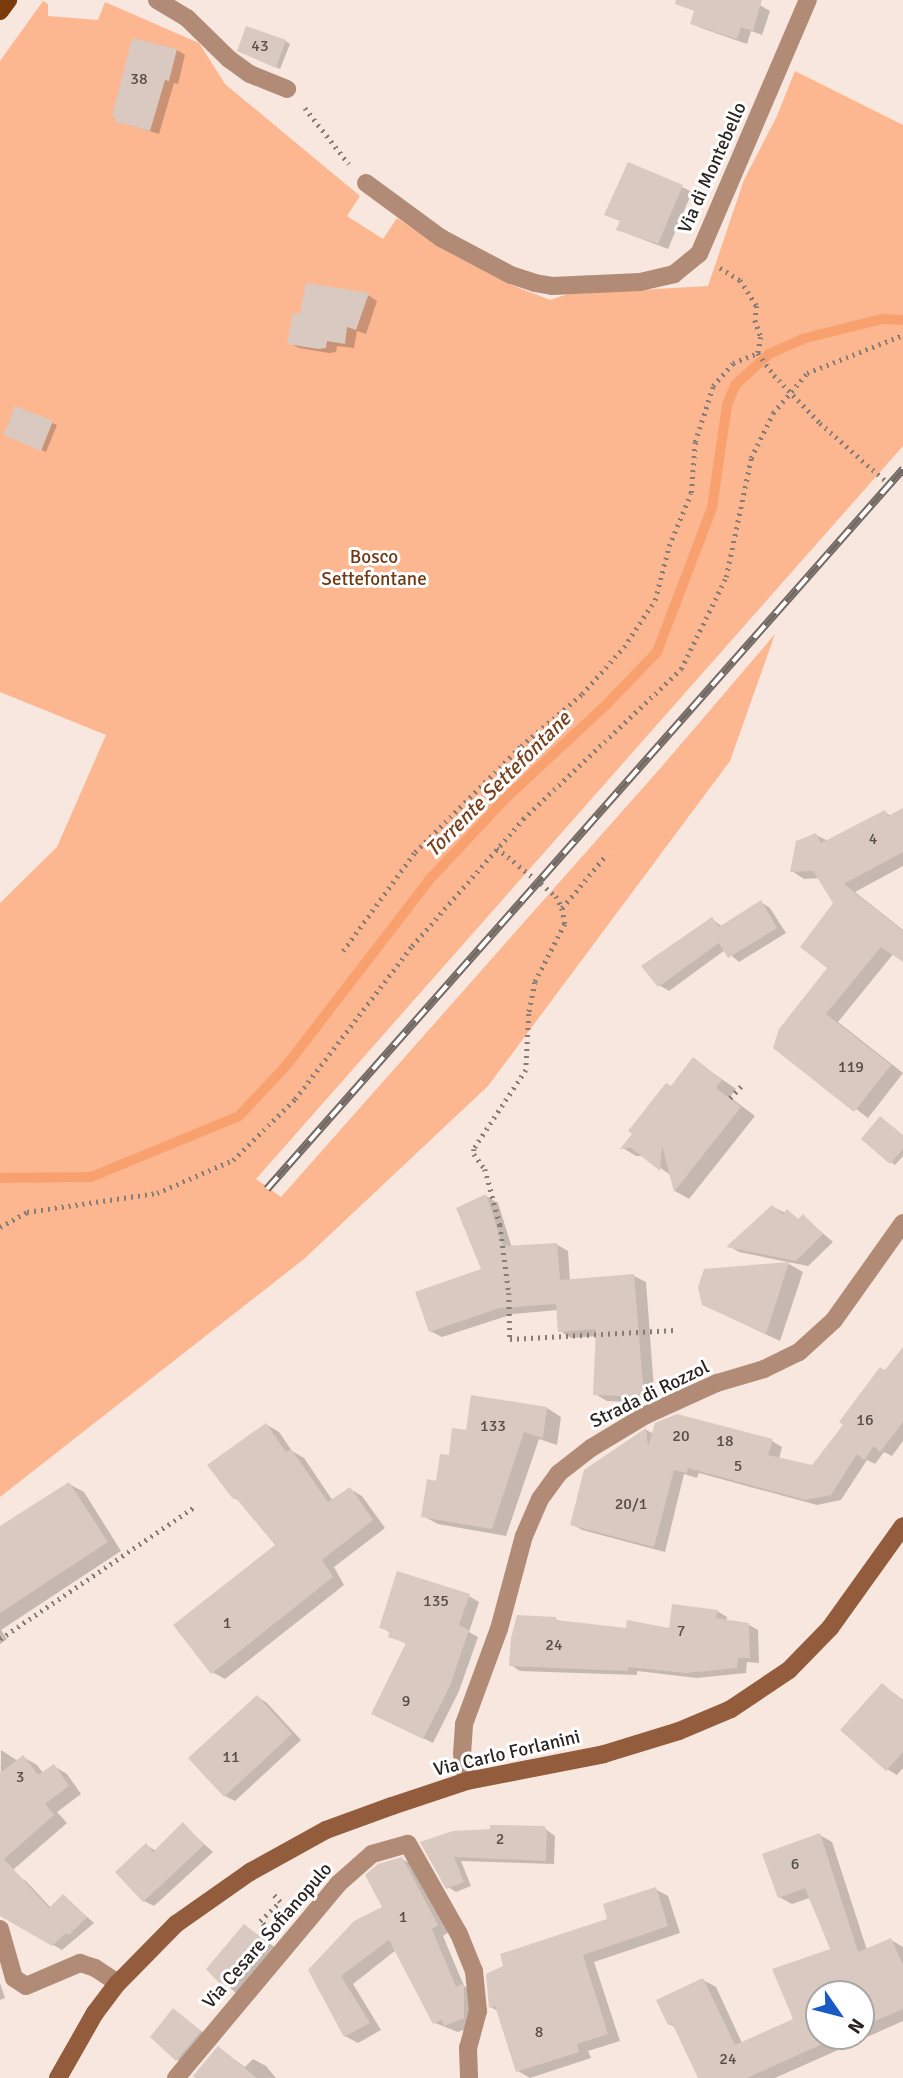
<!DOCTYPE html>
<style>
body{margin:0}
#map{position:relative;width:903px;height:2078px;overflow:hidden;background:#f7e7de;font-family:Signika,sans-serif}
div>[style]{position:absolute}
.green>*{inset:0;background:#fcb791}
.shadow>*{inset:0;background:#0003}
.stream>*{height:10px;margin:-5px;padding:0 5px;transform-origin:5px;border-radius:5px;background:#f9a16e}
.building>*{inset:0;background:#d9c9c0}
.path>*{height:4.5px;margin-top:-2.25px;transform-origin:0;background:repeating-linear-gradient(90deg,#877d77 0 2px,transparent 0 7px)}
.street>*{height:18px;margin:-9px;padding:0 9px;transform-origin:9px;border-radius:9px;background:#b18b76}
.secondary>*{height:18px;margin:-9px;padding:0 9px;transform-origin:9px;border-radius:9px;background:#925c3d}
.primary>*{height:18px;margin:-9px;padding:0 9px;transform-origin:9px;border-radius:9px;background:#7b3a0b}
.rail>*{height:8px;margin-top:-4px;transform-origin:0;background:repeating-linear-gradient(90deg,#fff 0 16px,#746a65 0 32px);box-sizing:border-box;border-block:2px solid #746a65}
.path-bridge>*{height:4.5px;margin-top:-2.25px;transform-origin:0;background:repeating-linear-gradient(90deg,#877d77 0 2px,transparent 0 7px)}
span{translate:-50% -50%;white-space:nowrap;text-align:center;line-height:1.15;-webkit-text-stroke:6px #fff;paint-order:stroke}
.number-label{font-size:16px;color:#564e4a}
.number-label span{-webkit-text-stroke-width:0}
.street-label{font-size:19px;color:#2b2522}
.park-label{font-size:19px;color:#713915}
.water-label{font-size:21px;color:#79401c;font-style:italic}
.north{position:absolute;left:805px;top:1980px;width:70px;height:70px;box-sizing:border-box;background:#fff;border:2px solid #aaa8a7;border-radius:50%;rotate:125deg;font-size:19px;font-weight:700;line-height:28px;text-align:center;color:#2b2522}
.north::after{content:'';display:block;margin:auto;width:24px;height:32px;background:#195ac5;clip-path:polygon(50% 0,100% 100%,50% 72%,0 100%)}
</style>
<div id="map">
<div class="green">
<i style="clip-path:polygon(43px 1px,48px 4px,48px 16px,98px 20px,105px 2px,199px 43px,225px 84px,360px 196px,347px 216px,383px 239px,397px 218px,447px 251px,507px 283px,550px 300px,568px 294px,708px 286px,744px 180px,777px 116px,795px 71px,903px 125px,903px 446px,256px 1179px,281px 1197px,664px 764px,775px 634px,730px 761px,488px 1086px,304px 1259px,0 1497px,0 903px,57px 847px,106px 735px,0 692px,0 61px)"></i>
</div>
<div class="shadow">
<i style="clip-path:polygon(699px 0,744px 0,760px 5px,770px 11px,762px 35px,751px 31px,747px 44px,701px 28px,692px 23px)"></i>
<i style="clip-path:polygon(285px 41px,290px 44px,280px 69px,243px 52px)"></i>
<i style="clip-path:polygon(177px 50px,185px 55px,178px 84px,174px 83px,159px 134px,116px 121px)"></i>
<i style="clip-path:polygon(682px 187px,692px 192px,668px 249px,618px 230px,622px 222px,616px 219px)"></i>
<i style="clip-path:polygon(368px 295px,377px 301px,366px 334px,357px 331px,354px 348px,337px 346px,336px 352px,329px 353px,299px 348px,289px 343px,301px 316px)"></i>
<i style="clip-path:polygon(16px 408px,57px 425px,46px 452px,10px 437px)"></i>
<i style="clip-path:polygon(903px 810px,903px 866px,855px 892px,903px 930px,903px 942px,838px 1022px,903px 1073px,868px 1118px,775px 1048px,830px 968px,835px 903px,820px 878px,804px 879px,792px 871px,816px 835px,828px 841px,885px 812px,891px 816px)"></i>
<i style="clip-path:polygon(761px 902px,770px 908px,786px 933px,739px 962px,725px 950px,669px 991px,659px 985px,712px 919px,723px 927px)"></i>
<i style="clip-path:polygon(694px 1060px,736px 1089px,730px 1097px,755px 1116px,689px 1199px,675px 1191px,672px 1176px,643px 1156px,636px 1156px,623px 1148px)"></i>
<i style="clip-path:polygon(903px 1136px,903px 1156px,895px 1165px,891px 1162px)"></i>
<i style="clip-path:polygon(486px 1196px,498px 1203px,512px 1248px,556px 1244px,568px 1251px,570px 1281px,634px 1276px,646px 1282px,655px 1403px,607px 1401px,595px 1394px,597px 1336px,571px 1338px,560px 1331px,558px 1310px,513px 1314px,442px 1337px,430px 1331px,483px 1270px)"></i>
<i style="clip-path:polygon(773px 1207px,800px 1220px,803px 1216px,833px 1242px,808px 1266px,739px 1252px,729px 1246px)"></i>
<i style="clip-path:polygon(789px 1264px,803px 1272px,780px 1341px,719px 1312px,705px 1270px)"></i>
<i style="clip-path:polygon(903px 1350px,903px 1441px,892px 1456px,884px 1452px,875px 1464px,867px 1460px,841px 1500px,817px 1505px,699px 1473px,697px 1478px,684px 1474px,665px 1552px,582px 1530px,572px 1524px,586px 1471px,646px 1430px,654px 1434px,772px 1441px,782px 1447px,779px 1459px,813px 1467px)"></i>
<i style="clip-path:polygon(547px 1408px,561px 1417px,557px 1445px,539px 1439px,506px 1536px,438px 1524px,423px 1516px,450px 1456px,468px 1432px)"></i>
<i style="clip-path:polygon(267px 1425px,279px 1432px,292px 1451px,304px 1458px,333px 1501px,350px 1489px,362px 1496px,385px 1528px,334px 1567px,344px 1585px,225px 1679px,212px 1672px,277px 1545px,241px 1502px,234px 1498px)"></i>
<i style="clip-path:polygon(69px 1484px,84px 1492px,121px 1551px,1px 1630px,7px 1639px,0 1644px,0 1529px)"></i>
<i style="clip-path:polygon(469px 1596px,479px 1602px,469px 1632px,478px 1637px,459px 1691px,433px 1743px,383px 1719px,407px 1644px,390px 1636px,391px 1633px,381px 1627px)"></i>
<i style="clip-path:polygon(717px 1611px,727px 1617px,726px 1621px,749px 1625px,758px 1630px,759px 1663px,747px 1662px,746px 1673px,697px 1678px,637px 1671px,637px 1675px,520px 1671px,511px 1665px,556px 1619px,562px 1623px,627px 1630px,671px 1630px)"></i>
<i style="clip-path:polygon(883px 1685px,903px 1700px,903px 1768px,897px 1775px,887px 1769px)"></i>
<i style="clip-path:polygon(258px 1697px,267px 1703px,301px 1740px,235px 1801px,225px 1796px)"></i>
<i style="clip-path:polygon(1px 1750px,18px 1761px,23px 1757px,37px 1765px,43px 1773px,54px 1766px,67px 1774px,81px 1794px,57px 1812px,67px 1823px,7px 1875px,0 1871px)"></i>
<i style="clip-path:polygon(183px 1825px,213px 1852px,154px 1906px,144px 1901px,117px 1872px,146px 1845px,156px 1851px)"></i>
<i style="clip-path:polygon(544px 1828px,555px 1836px,554px 1864px,461px 1861px,471px 1886px,456px 1892px,448px 1887px,422px 1843px)"></i>
<i style="clip-path:polygon(evenodd,820px 1835px,832px 1842px,867px 1950px,891px 1940px,903px 1947px,903px 2021px,775px 2078px,700px 2078px,677px 2028px,669px 2024px,703px 1980px,716px 1987px,742px 2043px,795px 2020px,832px 1950px,809px 1898px,792px 1904px,779px 1897px,820px 1835px,819px 1994px,861px 1994px,861px 2036px,819px 2036px,819px 1994px)"></i>
<i style="clip-path:polygon(402px 1859px,415px 1866px,449px 1932px,443px 1936px,464px 1986px,476px 1992px,476px 2025px,458px 2032px,435px 2023px,396px 1950px,353px 1984px,381px 2030px,358px 2043px,345px 2036px,310px 1971px,385px 1908px)"></i>
<i style="clip-path:polygon(17px 1876px,26px 1881px,51px 1908px,63px 1896px,94px 1923px,62px 1950px,0 1914px,0 1881px)"></i>
<i style="clip-path:polygon(655px 1889px,668px 1896px,680px 1933px,594px 1962px,620px 2041px,588px 2051px,591px 2058px,530px 2078px,518px 2071px,499px 2012px,491px 2007px,506px 1967px,609px 1920px)"></i>
<i style="clip-path:polygon(245px 1926px,276px 1948px,236px 1993px,209px 1969px)"></i>
<i style="clip-path:polygon(0 1983px,5px 1998px,0 2000px)"></i>
<i style="clip-path:polygon(174px 2010px,209px 2037px,186px 2064px,176px 2059px)"></i>
<i style="clip-path:polygon(218px 2048px,245px 2067px,253px 2059px,266px 2066px,276px 2078px,215px 2078px)"></i>
</div>
<div class="stream">
<i style="left:0;top:1178px;width:91px;rotate:-0.6deg"></i>
<i style="left:91px;top:1177px;width:160px;rotate:-22.4deg"></i>
<i style="left:239px;top:1116px;width:69px;rotate:-46.8deg"></i>
<i style="left:286px;top:1066px;width:235px;rotate:-52.4deg"></i>
<i style="left:429px;top:880px;width:115px;rotate:-46.8deg"></i>
<i style="left:508px;top:796px;width:132px;rotate:-42.9deg"></i>
<i style="left:605px;top:706px;width:75px;rotate:-46.1deg"></i>
<i style="left:657px;top:652px;width:154px;rotate:-69.1deg"></i>
<i style="left:712px;top:508px;width:104px;rotate:-81.7deg"></i>
<i style="left:727px;top:405px;width:23px;rotate:-67deg"></i>
<i style="left:736px;top:384px;width:45px;rotate:-42.3deg"></i>
<i style="left:769px;top:354px;width:36px;rotate:-24deg"></i>
<i style="left:802px;top:339px;width:82px;rotate:-14deg"></i>
<i style="left:882px;top:319px;width:21px;rotate:3deg"></i>
</div>
<div class="building">
<i style="clip-path:polygon(676px 0,762px 0,753px 31px,741px 27px,737px 39px,690px 24px,694px 11px,675px 4px)"></i>
<i style="clip-path:polygon(246px 26px,286px 40px,276px 68px,237px 51px)"></i>
<i style="clip-path:polygon(132px 38px,177px 49px,169px 81px,165px 80px,150px 131px,114px 121px,116px 117px,112px 116px)"></i>
<i style="clip-path:polygon(628px 162px,683px 185px,658px 244px,616px 230px,620px 221px,604px 215px)"></i>
<i style="clip-path:polygon(306px 283px,369px 293px,356px 330px,347px 327px,345px 344px,327px 341px,326px 348px,318px 349px,287px 344px,293px 313px,300px 314px)"></i>
<i style="clip-path:polygon(15px 406px,53px 421px,41px 451px,4px 435px)"></i>
<i style="clip-path:polygon(903px 808px,903px 852px,844px 884px,903px 931px,903px 962px,881px 947px,826px 1014px,891px 1065px,854px 1112px,773px 1048px,779px 1029px,827px 968px,800px 947px,833px 903px,813px 871px,790px 872px,796px 841px,816px 833px,821px 843px,885px 810px,888px 816px)"></i>
<i style="clip-path:polygon(761px 900px,777px 928px,728px 958px,719px 943px,658px 987px,641px 966px,712px 917px,719px 927px)"></i>
<i style="clip-path:polygon(693px 1057px,722px 1080px,716px 1088px,741px 1107px,674px 1192px,662px 1145px,660px 1171px,631px 1148px,620px 1149px,632px 1134px,628px 1131px,666px 1083px,671px 1086px)"></i>
<i style="clip-path:polygon(880px 1116px,903px 1135px,903px 1149px,890px 1164px,861px 1139px)"></i>
<i style="clip-path:polygon(486px 1194px,503px 1246px,557px 1243px,560px 1280px,634px 1274px,644px 1397px,593px 1395px,596px 1329px,558px 1332px,556px 1304px,500px 1308px,429px 1332px,415px 1292px,481px 1269px,456px 1208px)"></i>
<i style="clip-path:polygon(772px 1205px,783px 1214px,787px 1209px,798px 1219px,803px 1214px,823px 1234px,796px 1261px,726px 1247px)"></i>
<i style="clip-path:polygon(789px 1262px,766px 1334px,702px 1305px,698px 1287px,704px 1269px)"></i>
<i style="clip-path:polygon(903px 1347px,903px 1422px,880px 1452px,874px 1446px,864px 1460px,857px 1454px,831px 1495px,805px 1500px,688px 1468px,687px 1473px,674px 1470px,654px 1547px,570px 1525px,584px 1470px,646px 1428px,648px 1447px,655px 1423px,677px 1414px,773px 1439px,768px 1455px,812px 1465px,843px 1425px,839px 1422px,880px 1367px,885px 1370px)"></i>
<i style="clip-path:polygon(471px 1395px,547px 1407px,543px 1438px,524px 1432px,492px 1529px,421px 1517px,427px 1479px,436px 1481px,440px 1454px,449px 1455px,452px 1428px,466px 1430px)"></i>
<i style="clip-path:polygon(266px 1423px,286px 1452px,291px 1449px,328px 1502px,350px 1487px,373px 1520px,322px 1560px,333px 1577px,211px 1674px,173px 1625px,275px 1545px,235px 1497px,233px 1499px,207px 1465px)"></i>
<i style="clip-path:polygon(69px 1482px,108px 1542px,0 1613px,0 1526px)"></i>
<i style="clip-path:polygon(397px 1571px,470px 1594px,459px 1625px,469px 1630px,450px 1686px,423px 1739px,371px 1714px,406px 1643px,388px 1637px,390px 1631px,379px 1628px)"></i>
<i style="clip-path:polygon(672px 1604px,718px 1610px,716px 1618px,749px 1623px,750px 1658px,738px 1658px,737px 1668px,686px 1673px,628px 1667px,628px 1671px,509px 1666px,511px 1638px,517px 1615px,556px 1617px,556px 1620px,626px 1628px,627px 1620px,669px 1628px)"></i>
<i style="clip-path:polygon(882px 1683px,903px 1701px,903px 1752px,886px 1771px,840px 1730px)"></i>
<i style="clip-path:polygon(257px 1695px,292px 1734px,224px 1797px,188px 1758px)"></i>
<i style="clip-path:polygon(23px 1755px,38px 1775px,54px 1764px,69px 1786px,45px 1804px,54px 1815px,4px 1859px,49px 1908px,63px 1894px,87px 1917px,69px 1935px,66px 1933px,52px 1946px,0 1916px,0 1773px)"></i>
<i style="clip-path:polygon(183px 1822px,204px 1845px,143px 1902px,115px 1872px,146px 1843px,153px 1852px)"></i>
<i style="clip-path:polygon(490px 1825px,544px 1826px,547px 1830px,546px 1861px,454px 1857px,464px 1882px,446px 1889px,420px 1842px,453px 1831px,490px 1829px)"></i>
<i style="clip-path:polygon(820px 1833px,858px 1952px,891px 1938px,903px 1965px,903px 2009px,861px 2027px,861px 1994px,819px 1994px,819px 2036px,840px 2036px,747px 2078px,698px 2078px,672px 2023px,668px 2025px,656px 2000px,703px 1978px,735px 2045px,793px 2019px,772px 1969px,830px 1949px,805px 1888px,778px 1898px,762px 1854px)"></i>
<i style="clip-path:polygon(402px 1857px,438px 1925px,432px 1929px,456px 1987px,464px 1983px,464px 2018px,444px 2026px,442px 2020px,433px 2024px,389px 1940px,341px 1976px,370px 2023px,344px 2037px,308px 1970px,354px 1921px,382px 1907px,365px 1875px,378px 1864px)"></i>
<i style="clip-path:polygon(656px 1887px,668px 1926px,583px 1955px,608px 2034px,577px 2044px,579px 2052px,516px 2072px,495px 2006px,489px 2008px,486px 1974px,503px 1966px,500px 1954px,607px 1919px,603px 1904px)"></i>
<i style="clip-path:polygon(244px 1924px,267px 1942px,225px 1989px,206px 1969px)"></i>
<i style="clip-path:polygon(173px 2008px,201px 2031px,176px 2061px,150px 2037px)"></i>
<i style="clip-path:polygon(218px 2046px,257px 2078px,195px 2078px,193px 2076px)"></i>
</div>
<div class="path">
<i style="left:305px;top:108px;width:71px;rotate:51.8deg"></i>
<i style="left:720px;top:268px;width:23px;rotate:31deg"></i>
<i style="left:740px;top:280px;width:31px;rotate:57deg"></i>
<i style="left:757px;top:306px;width:14px;rotate:98deg"></i>
<i style="left:755px;top:320px;width:18px;rotate:71deg"></i>
<i style="left:761px;top:337px;width:16px;rotate:101deg"></i>
<i style="left:758px;top:353px;width:27px;rotate:54deg"></i>
<i style="left:774px;top:375px;width:66px;rotate:46.2deg"></i>
<i style="left:820px;top:423px;width:92px;rotate:41.5deg"></i>
<i style="left:497px;top:848px;width:28px;rotate:39deg"></i>
<i style="left:556px;top:896px;width:13px;rotate:63deg"></i>
<i style="left:562px;top:908px;width:16px;rotate:79deg"></i>
<i style="left:565px;top:924px;width:65px;rotate:117.3deg"></i>
<i style="left:535px;top:982px;width:33px;rotate:101deg"></i>
<i style="left:529px;top:1014px;width:56px;rotate:93.1deg"></i>
<i style="left:526px;top:1070px;width:95px;rotate:123.4deg"></i>
<i style="left:474px;top:1149px;width:5px;rotate:90deg"></i>
<i style="left:474px;top:1154px;width:19px;rotate:54deg"></i>
<i style="left:485px;top:1169px;width:58px;rotate:75deg"></i>
<i style="left:500px;top:1225px;width:69px;rotate:82.5deg"></i>
<i style="left:509px;top:1293px;width:46px;rotate:88.8deg"></i>
<i style="left:510px;top:1339px;width:165px;rotate:-3.1deg"></i>
<i style="left:562px;top:908px;width:70px;rotate:-50.2deg"></i>
<i style="left:343px;top:951px;width:122px;rotate:-54deg"></i>
<i style="left:415px;top:852px;width:150px;rotate:-45deg"></i>
<i style="left:521px;top:746px;width:80px;rotate:-40.4deg"></i>
<i style="left:582px;top:694px;width:63px;rotate:-48.2deg"></i>
<i style="left:624px;top:647px;width:56px;rotate:-56.6deg"></i>
<i style="left:655px;top:600px;width:56px;rotate:-75.5deg"></i>
<i style="left:669px;top:546px;width:57px;rotate:-67.5deg"></i>
<i style="left:691px;top:493px;width:51px;rotate:-85.5deg"></i>
<i style="left:695px;top:442px;width:59px;rotate:-72.2deg"></i>
<i style="left:713px;top:386px;width:30px;rotate:-49deg"></i>
<i style="left:733px;top:363px;width:27px;rotate:-22deg"></i>
<i style="left:730px;top:1098px;width:16px;rotate:-47deg"></i>
<i style="left:0;top:1227px;width:31px;rotate:-29deg"></i>
<i style="left:27px;top:1212px;width:131px;rotate:-8.3deg"></i>
<i style="left:157px;top:1193px;width:83px;rotate:-23.5deg"></i>
<i style="left:233px;top:1160px;width:87px;rotate:-44.5deg"></i>
<i style="left:295px;top:1099px;width:193px;rotate:-52.6deg"></i>
<i style="left:412px;top:946px;width:169px;rotate:-48.8deg"></i>
<i style="left:523px;top:819px;width:218px;rotate:-43.5deg"></i>
<i style="left:681px;top:669px;width:102px;rotate:-63.9deg"></i>
<i style="left:726px;top:577px;width:122px;rotate:-78.1deg"></i>
<i style="left:751px;top:458px;width:50px;rotate:-63.9deg"></i>
<i style="left:773px;top:413px;width:52px;rotate:-49.6deg"></i>
<i style="left:807px;top:373px;width:103px;rotate:-21.6deg"></i>
<i style="left:0;top:1639px;width:237px;rotate:-34.2deg"></i>
<i style="left:269px;top:1930px;width:13px;rotate:-135deg"></i>
<i style="left:260px;top:1921px;width:28px;rotate:-44deg"></i>
<i style="left:280px;top:1902px;width:9px;rotate:-131deg"></i>
</div>
<div class="street">
<i style="left:157px;top:0;width:35px;rotate:31deg"></i>
<i style="left:187px;top:18px;width:59px;rotate:44.3deg"></i>
<i style="left:229px;top:59px;width:26px;rotate:36deg"></i>
<i style="left:250px;top:74px;width:40px;rotate:22deg"></i>
<i style="left:366px;top:183px;width:93px;rotate:36.3deg"></i>
<i style="left:441px;top:238px;width:79px;rotate:27.9deg"></i>
<i style="left:511px;top:275px;width:25px;rotate:18deg"></i>
<i style="left:535px;top:283px;width:17px;rotate:10deg"></i>
<i style="left:552px;top:286px;width:88px;rotate:-2.6deg"></i>
<i style="left:640px;top:282px;width:35px;rotate:-13deg"></i>
<i style="left:674px;top:274px;width:32px;rotate:-39deg"></i>
<i style="left:699px;top:254px;width:276px;rotate:-66.8deg"></i>
<i style="left:467px;top:1781px;width:27px;rotate:-100deg"></i>
<i style="left:462px;top:1754px;width:30px;rotate:-86deg"></i>
<i style="left:464px;top:1724px;width:101px;rotate:-69.8deg"></i>
<i style="left:499px;top:1629px;width:96px;rotate:-75deg"></i>
<i style="left:524px;top:1536px;width:40px;rotate:-66.6deg"></i>
<i style="left:540px;top:1499px;width:32px;rotate:-54deg"></i>
<i style="left:559px;top:1473px;width:41px;rotate:-38deg"></i>
<i style="left:591px;top:1448px;width:64px;rotate:-31deg"></i>
<i style="left:646px;top:1415px;width:78px;rotate:-24.3deg"></i>
<i style="left:717px;top:1383px;width:49px;rotate:-16.6deg"></i>
<i style="left:764px;top:1369px;width:39px;rotate:-26deg"></i>
<i style="left:799px;top:1352px;width:47px;rotate:-42.4deg"></i>
<i style="left:834px;top:1320px;width:119px;rotate:-54.6deg"></i>
<i style="left:0;top:1929px;width:51px;rotate:74.1deg"></i>
<i style="left:14px;top:1978px;width:14px;rotate:34deg"></i>
<i style="left:26px;top:1986px;width:59px;rotate:-23.1deg"></i>
<i style="left:80px;top:1963px;width:16px;rotate:18deg"></i>
<i style="left:95px;top:1968px;width:27px;rotate:33deg"></i>
<i style="left:176px;top:2078px;width:253px;rotate:-50.1deg"></i>
<i style="left:338px;top:1884px;width:45px;rotate:-41.4deg"></i>
<i style="left:372px;top:1854px;width:37px;rotate:-16deg"></i>
<i style="left:408px;top:1844px;width:103px;rotate:60.5deg"></i>
<i style="left:459px;top:1934px;width:40px;rotate:68deg"></i>
<i style="left:474px;top:1971px;width:40px;rotate:84.3deg"></i>
<i style="left:478px;top:2011px;width:38px;rotate:105deg"></i>
<i style="left:468px;top:2048px;width:30px;rotate:88deg"></i>
</div>
<div class="secondary">
<i style="left:58px;top:2078px;width:75px;rotate:-60.4deg"></i>
<i style="left:95px;top:2013px;width:38px;rotate:-53deg"></i>
<i style="left:118px;top:1983px;width:83px;rotate:-45.5deg"></i>
<i style="left:176px;top:1924px;width:90px;rotate:-35.1deg"></i>
<i style="left:250px;top:1872px;width:87px;rotate:-28.9deg"></i>
<i style="left:326px;top:1830px;width:70px;rotate:-20deg"></i>
<i style="left:392px;top:1806px;width:79px;rotate:-18.4deg"></i>
<i style="left:467px;top:1781px;width:140px;rotate:-11.1deg"></i>
<i style="left:604px;top:1754px;width:78px;rotate:-17deg"></i>
<i style="left:679px;top:1731px;width:56px;rotate:-22.9deg"></i>
<i style="left:731px;top:1709px;width:70px;rotate:-33.9deg"></i>
<i style="left:789px;top:1670px;width:59px;rotate:-45.7deg"></i>
<i style="left:830px;top:1628px;width:125px;rotate:-54.4deg"></i>
</div>
<div class="primary">
<i style="left:0;top:11px;width:14px;rotate:-54deg"></i>
</div>
<div class="rail">
<i style="left:267px;top:1189px;width:961px;rotate:-48.54deg"></i>
</div>
<div class="path-bridge">
<i style="left:519px;top:866px;width:48px;rotate:39deg"></i>
</div>
<div class="number-label">
<span style="left:260px;top:46px">43</span>
<span style="left:139px;top:79px">38</span>
<span style="left:873px;top:839px">4</span>
<span style="left:851px;top:1067px">119</span>
<span style="left:865px;top:1420px">16</span>
<span style="left:493px;top:1426px">133</span>
<span style="left:681px;top:1436px">20</span>
<span style="left:725px;top:1441px">18</span>
<span style="left:738px;top:1466px">5</span>
<span style="left:631px;top:1504px">20/1</span>
<span style="left:436px;top:1601px">135</span>
<span style="left:227px;top:1623px">1</span>
<span style="left:681px;top:1631px">7</span>
<span style="left:554px;top:1645px">24</span>
<span style="left:406px;top:1701px">9</span>
<span style="left:231px;top:1757px">11</span>
<span style="left:20px;top:1777px">3</span>
<span style="left:500px;top:1839px">2</span>
<span style="left:795px;top:1864px">6</span>
<span style="left:403px;top:1917px">1</span>
<span style="left:539px;top:2032px">8</span>
<span style="left:728px;top:2059px">24</span>
</div>
<div class="street-label">
<span style="left:713px;top:168px;rotate:-66deg">Via di Montebello</span>
<span style="left:650px;top:1395px;rotate:-26deg">Strada di Rozzol</span>
<span style="left:507px;top:1754px;rotate:-13deg">Via Carlo Forlanini</span>
<span style="left:268px;top:1936px;rotate:-49deg">Via Cesare Sofianopulo</span>
</div>
<div class="park-label">
<span style="left:374px;top:569px">Bosco<br>Settefontane</span>
</div>
<div class="water-label">
<span style="left:498px;top:784px;rotate:-45deg">Torrente Settefontane</span>
</div>
<div class="north">N</div>
</div>
